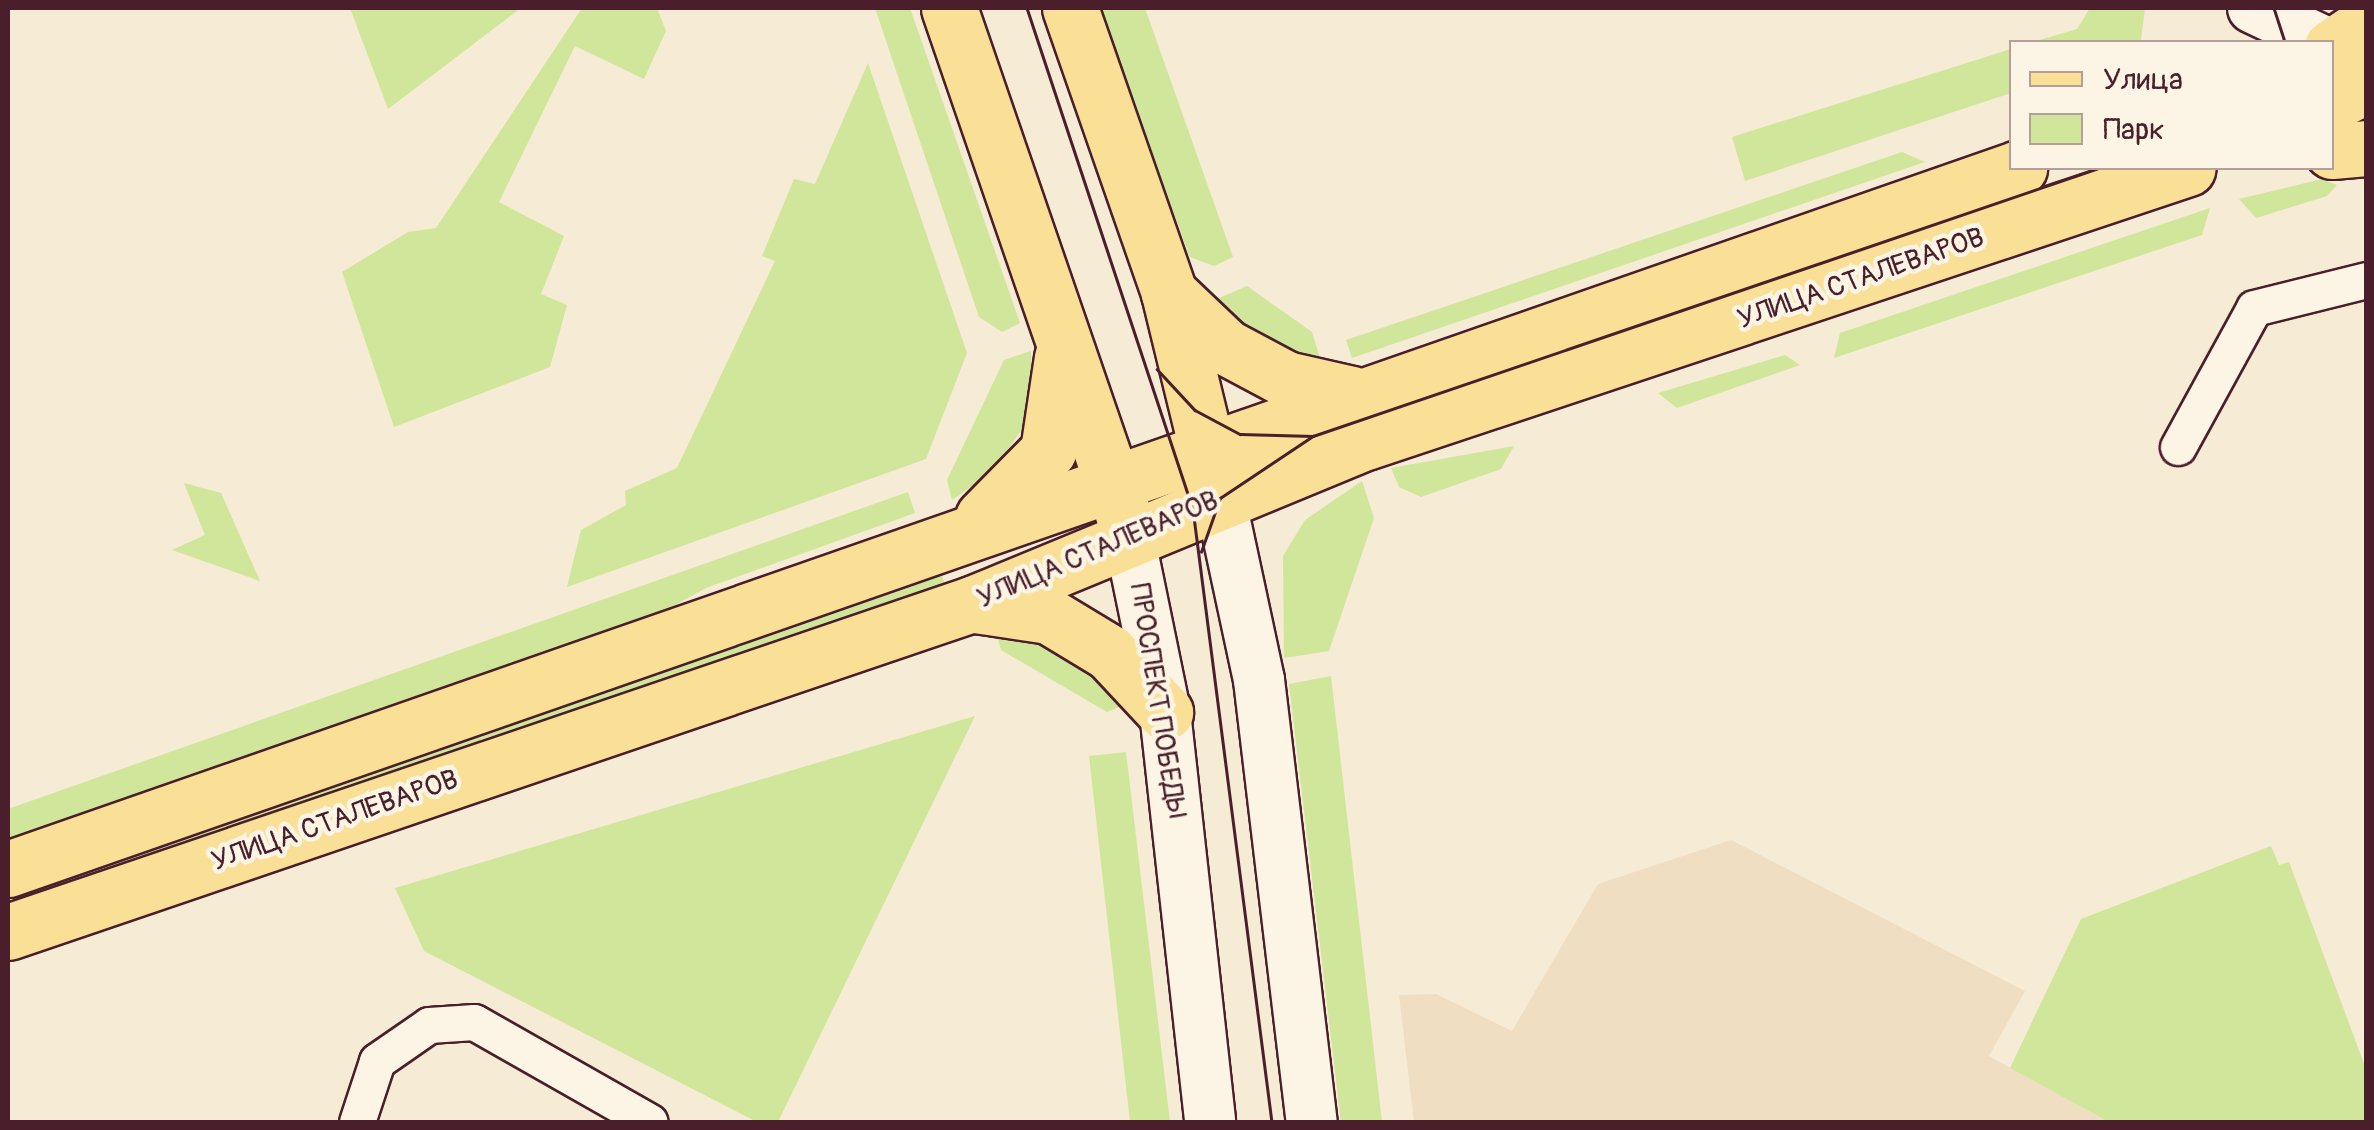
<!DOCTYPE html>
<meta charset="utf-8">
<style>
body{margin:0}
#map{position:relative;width:2374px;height:1130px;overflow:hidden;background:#f6ebd5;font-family:Pangolin,sans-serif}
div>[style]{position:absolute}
.built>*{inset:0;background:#efdec1}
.green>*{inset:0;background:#d0e69b}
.roads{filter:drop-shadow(2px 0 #4a1f2b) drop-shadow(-2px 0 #4a1f2b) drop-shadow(0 2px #4a1f2b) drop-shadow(0 -2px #4a1f2b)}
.street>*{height:35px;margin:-17.5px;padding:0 17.5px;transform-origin:17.5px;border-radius:17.5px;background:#fcf5e5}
.secondary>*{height:50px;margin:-25px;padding:0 25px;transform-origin:25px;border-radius:25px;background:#fcf5e5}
.primary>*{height:55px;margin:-27.5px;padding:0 27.5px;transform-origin:27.5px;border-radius:27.5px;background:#fadf96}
.tram>*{height:2.5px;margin:-1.25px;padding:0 1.25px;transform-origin:1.25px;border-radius:1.25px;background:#4a1f2b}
span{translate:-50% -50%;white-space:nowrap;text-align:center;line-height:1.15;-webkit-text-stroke:9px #fcf5e5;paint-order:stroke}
.street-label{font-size:28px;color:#4a1f2b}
.frame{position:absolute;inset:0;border:10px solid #4a1f2b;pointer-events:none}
.legend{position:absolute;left:2009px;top:40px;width:325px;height:130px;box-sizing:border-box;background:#fcf5e5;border:2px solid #b59f9b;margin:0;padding:12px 18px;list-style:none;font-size:30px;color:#4a1f2b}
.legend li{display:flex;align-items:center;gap:20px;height:50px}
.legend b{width:50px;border:2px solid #b59f9b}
</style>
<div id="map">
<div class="built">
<i style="clip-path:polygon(1731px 840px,2025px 991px,1989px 1056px,2109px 1122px,1414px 1122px,1399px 995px,1436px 994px,1512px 1031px,1598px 884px)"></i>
</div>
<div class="green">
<i style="clip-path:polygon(350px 8px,521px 8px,388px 109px)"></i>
<i style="clip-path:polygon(582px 8px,657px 8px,666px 31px,644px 79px,575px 46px,499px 202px,564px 236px,541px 294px,567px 305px,550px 367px,394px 427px,342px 272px,408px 232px,436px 228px)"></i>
<i style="clip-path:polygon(875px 8px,910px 8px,1020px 323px,1002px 332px,979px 317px)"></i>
<i style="clip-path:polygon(1098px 8px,1145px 8px,1233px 257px,1214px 266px,1190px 257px)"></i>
<i style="clip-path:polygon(2090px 8px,2145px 8px,2141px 40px,2033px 42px,2077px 29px)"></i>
<i style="clip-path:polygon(2011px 49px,2011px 93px,1745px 181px,1732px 137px)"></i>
<i style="clip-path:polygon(868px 63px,967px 353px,926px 459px,567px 587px,581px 530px,626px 505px,625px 491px,677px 468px,775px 261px,762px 256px,794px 179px,815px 184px)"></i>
<i style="clip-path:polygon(1902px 152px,1925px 162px,1352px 358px,1346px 340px)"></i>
<i style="clip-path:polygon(2322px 179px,2337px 185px,2327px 196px,2256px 218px,2239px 199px)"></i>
<i style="clip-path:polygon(2210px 208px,2202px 235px,1834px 358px,1840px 333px)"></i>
<i style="clip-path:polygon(1247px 286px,1312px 332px,1320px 358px,1294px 362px,1205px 304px)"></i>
<i style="clip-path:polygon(1031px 351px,1032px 415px,993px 471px,952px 500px,947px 480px,1004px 360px)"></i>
<i style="clip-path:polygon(1785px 355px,1800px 365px,1677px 408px,1658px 393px)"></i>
<i style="clip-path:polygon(1514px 446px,1501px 469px,1421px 497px,1399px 487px,1391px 468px)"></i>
<i style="clip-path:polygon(1362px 481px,1374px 518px,1329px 651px,1284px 658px,1283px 556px,1305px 520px)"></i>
<i style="clip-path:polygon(184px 483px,221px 493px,260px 581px,172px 550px,205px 535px)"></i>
<i style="clip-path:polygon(908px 492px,915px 513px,706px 588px,646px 621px,8px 844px,8px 809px)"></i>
<i style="clip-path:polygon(940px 568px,947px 593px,8px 915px,8px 891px)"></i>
<i style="clip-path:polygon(1033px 630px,1109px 682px,1121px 706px,1107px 712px,1001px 650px,996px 632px)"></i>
<i style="clip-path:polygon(1331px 676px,1382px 1122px,1341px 1122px,1289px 684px)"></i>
<i style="clip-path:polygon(975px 716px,778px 1122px,757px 1122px,424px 951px,395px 888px)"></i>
<i style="clip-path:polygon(1126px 752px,1170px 1122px,1130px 1122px,1089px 756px)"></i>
<i style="clip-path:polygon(2271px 846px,2279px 865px,2289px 862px,2366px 1069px,2366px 1122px,2109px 1122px,2010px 1068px,2081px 919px)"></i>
</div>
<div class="roads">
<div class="street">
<i style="left:2178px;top:447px;width:158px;rotate:-61.3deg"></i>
<i style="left:2254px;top:308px;width:115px;rotate:-14deg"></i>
<i style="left:357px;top:1122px;width:64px;rotate:-71.8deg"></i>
<i style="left:377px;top:1061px;width:63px;rotate:-34.7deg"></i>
<i style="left:429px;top:1025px;width:45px;rotate:-3.8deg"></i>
<i style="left:474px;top:1022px;width:202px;rotate:29.6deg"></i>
</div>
<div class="secondary">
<i style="left:2253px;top:8px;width:80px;rotate:25.3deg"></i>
<i style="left:1220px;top:498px;width:186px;rotate:77.9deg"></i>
<i style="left:1259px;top:680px;width:445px;rotate:83.2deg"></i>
<i style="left:1130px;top:541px;width:175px;rotate:78.4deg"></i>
<i style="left:1165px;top:712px;width:412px;rotate:83.7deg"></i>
</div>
<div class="primary">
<i style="left:949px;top:8px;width:535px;rotate:71.02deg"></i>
<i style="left:1070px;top:8px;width:302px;rotate:70.8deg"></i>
<i style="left:1169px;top:293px;width:195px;rotate:76.3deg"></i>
<i style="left:2332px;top:47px;width:41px;rotate:-34.1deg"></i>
<i style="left:2332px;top:103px;width:38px;rotate:-27deg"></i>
<i style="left:2332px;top:151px;width:34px;rotate:-5deg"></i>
<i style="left:1169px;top:293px;width:79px;rotate:43.5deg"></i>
<i style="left:1226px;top:347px;width:68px;rotate:28.1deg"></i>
<i style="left:1286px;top:379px;width:68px;rotate:12.8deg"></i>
<i style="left:983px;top:517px;width:93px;rotate:-45.4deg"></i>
<i style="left:1048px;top:451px;width:95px;rotate:-81.5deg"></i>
<i style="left:975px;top:605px;width:75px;rotate:8.5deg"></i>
<i style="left:1049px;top:616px;width:71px;rotate:31.2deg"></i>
<i style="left:1110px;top:653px;width:81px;rotate:47deg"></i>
<i style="left:8px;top:869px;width:2130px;rotate:-19.22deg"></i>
<i style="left:8px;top:932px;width:1018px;rotate:-18.79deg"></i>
<i style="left:972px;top:604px;width:426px;rotate:-22.4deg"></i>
<i style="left:1366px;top:442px;width:866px;rotate:-18.43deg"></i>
</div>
</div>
<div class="tram">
<i style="left:1027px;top:8px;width:528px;rotate:71.67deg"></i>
<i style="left:1193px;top:509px;width:618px;rotate:82.66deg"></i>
<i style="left:2274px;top:8px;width:36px;rotate:72deg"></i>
<i style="left:1157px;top:369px;width:56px;rotate:47.2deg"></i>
<i style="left:1195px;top:410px;width:51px;rotate:28.1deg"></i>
<i style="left:1240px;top:434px;width:73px;rotate:1.6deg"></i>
<i style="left:1201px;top:552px;width:57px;rotate:-70.6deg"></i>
<i style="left:1220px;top:498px;width:112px;rotate:-33.7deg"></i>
<i style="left:1313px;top:436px;width:830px;rotate:-18.83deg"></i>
</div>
<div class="street-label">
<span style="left:1861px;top:279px;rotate:-19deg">УЛИЦА СТАЛЕВАРОВ</span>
<span style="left:1098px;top:550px;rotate:-23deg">УЛИЦА СТАЛЕВАРОВ</span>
<span style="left:1157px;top:701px;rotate:81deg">ПРОСПЕКТ ПОБЕДЫ</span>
<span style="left:335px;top:821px;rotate:-19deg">УЛИЦА СТАЛЕВАРОВ</span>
</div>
<div class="frame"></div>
<ul class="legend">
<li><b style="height:12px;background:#fadf96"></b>Улица</li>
<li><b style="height:28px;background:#d0e69b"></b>Парк</li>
</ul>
</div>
